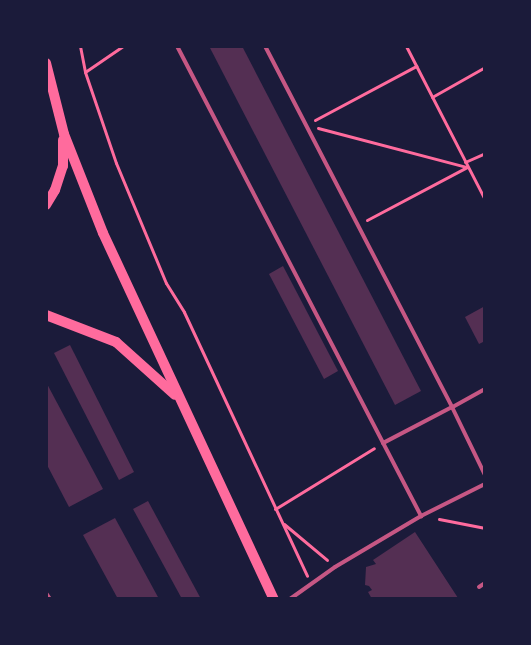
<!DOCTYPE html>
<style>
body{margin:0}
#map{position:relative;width:531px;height:645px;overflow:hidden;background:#1b1b3a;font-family:Ubuntu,sans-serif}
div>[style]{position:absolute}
.building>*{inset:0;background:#542f53}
.path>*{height:3px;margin:-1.5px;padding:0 1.5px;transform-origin:1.5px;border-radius:1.5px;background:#ff6b9d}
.service>*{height:4px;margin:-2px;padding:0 2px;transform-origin:2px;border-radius:2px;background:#c65784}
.secondary>*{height:10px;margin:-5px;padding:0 5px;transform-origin:5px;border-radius:5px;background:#ff6b9d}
span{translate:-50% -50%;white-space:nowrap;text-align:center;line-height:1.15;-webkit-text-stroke:4.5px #1b1b3a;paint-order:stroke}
.frame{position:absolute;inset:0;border:48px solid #1b1b3a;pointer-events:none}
</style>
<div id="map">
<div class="building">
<i style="clip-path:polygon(209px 46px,242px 46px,421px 391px,395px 405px)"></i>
<i style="clip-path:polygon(283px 266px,338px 371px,324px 379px,269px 274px)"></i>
<i style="clip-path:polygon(485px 306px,485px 341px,479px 344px,465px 317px)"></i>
<i style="clip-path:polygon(70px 345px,134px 472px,119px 480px,54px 353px)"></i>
<i style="clip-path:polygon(46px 382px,103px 489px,69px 507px,46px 463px)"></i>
<i style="clip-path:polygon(148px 501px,201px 599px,182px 599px,133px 509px)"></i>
<i style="clip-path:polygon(115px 518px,159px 599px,118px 599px,83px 535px)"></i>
<i style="clip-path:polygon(415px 532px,458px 598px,372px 599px,368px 592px,372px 590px,369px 586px,365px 585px,366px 567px,376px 564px,373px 560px)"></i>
</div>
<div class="path">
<i style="left:80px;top:46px;width:26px;rotate:79deg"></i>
<i style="left:85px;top:72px;width:96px;rotate:71.2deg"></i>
<i style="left:116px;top:163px;width:130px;rotate:67.4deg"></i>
<i style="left:166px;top:283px;width:34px;rotate:58deg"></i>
<i style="left:184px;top:312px;width:291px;rotate:65deg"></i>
<i style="left:406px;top:46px;width:173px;rotate:62.8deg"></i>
<i style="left:85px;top:72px;width:46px;rotate:-34.4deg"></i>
<i style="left:432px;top:97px;width:61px;rotate:-29.5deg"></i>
<i style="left:315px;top:120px;width:115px;rotate:-28.1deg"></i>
<i style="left:318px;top:128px;width:154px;rotate:14.7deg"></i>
<i style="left:465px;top:162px;width:22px;rotate:-24deg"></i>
<i style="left:367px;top:220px;width:113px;rotate:-27.9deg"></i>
<i style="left:275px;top:509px;width:116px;rotate:-31.6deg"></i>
<i style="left:439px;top:519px;width:47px;rotate:11.1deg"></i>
<i style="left:284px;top:524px;width:56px;rotate:39.9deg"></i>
</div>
<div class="service">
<i style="left:177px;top:46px;width:530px;rotate:62.56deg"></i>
<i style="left:265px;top:46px;width:407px;rotate:62.6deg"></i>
<i style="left:452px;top:407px;width:78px;rotate:152.4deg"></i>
<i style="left:485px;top:389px;width:38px;rotate:151deg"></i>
<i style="left:452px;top:407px;width:76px;rotate:64.1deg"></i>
<i style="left:479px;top:587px;width:7px;rotate:-34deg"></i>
<i style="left:46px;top:593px;width:7px;rotate:56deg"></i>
<i style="left:290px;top:599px;width:55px;rotate:-35.4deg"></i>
<i style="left:335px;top:567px;width:100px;rotate:-30.7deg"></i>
<i style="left:421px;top:516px;width:72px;rotate:-26.6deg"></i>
</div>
<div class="secondary">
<i style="left:46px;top:63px;width:73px;rotate:75.8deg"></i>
<i style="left:64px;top:134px;width:106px;rotate:68.5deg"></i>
<i style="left:103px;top:233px;width:404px;rotate:65deg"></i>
<i style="left:46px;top:205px;width:17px;rotate:-59deg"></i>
<i style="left:55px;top:190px;width:25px;rotate:-72deg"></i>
<i style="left:63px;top:166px;width:26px;rotate:-90deg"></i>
<i style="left:46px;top:315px;width:75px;rotate:21.1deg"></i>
<i style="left:116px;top:342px;width:79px;rotate:41.9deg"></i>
</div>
<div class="frame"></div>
</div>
